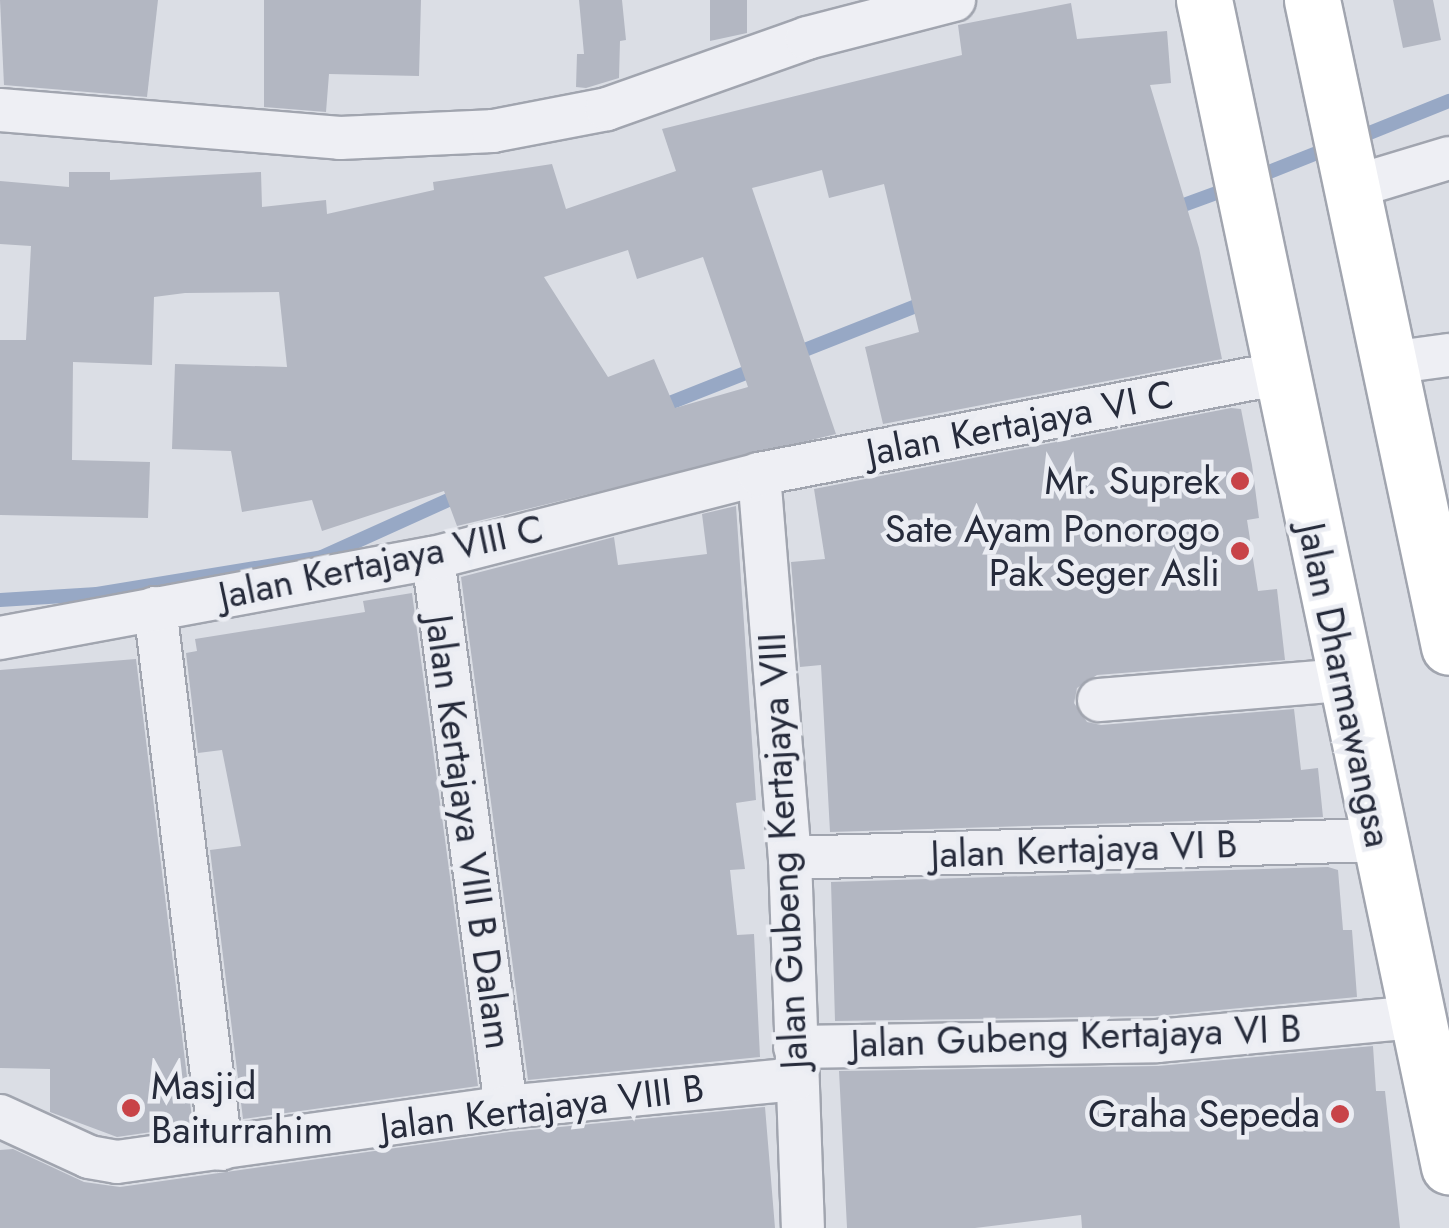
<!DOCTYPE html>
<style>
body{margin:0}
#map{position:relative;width:1449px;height:1228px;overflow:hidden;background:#dbdee5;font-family:Jost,sans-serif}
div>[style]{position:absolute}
.stream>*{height:14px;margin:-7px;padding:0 7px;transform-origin:7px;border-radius:7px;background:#97a8c5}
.building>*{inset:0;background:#b3b7c2}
.roads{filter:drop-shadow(2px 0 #a1a5af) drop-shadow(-2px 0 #a1a5af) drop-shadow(0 2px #a1a5af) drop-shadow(0 -2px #a1a5af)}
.street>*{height:42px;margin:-21px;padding:0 21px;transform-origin:21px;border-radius:21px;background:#eeeff4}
.primary>*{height:55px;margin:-27.5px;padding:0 27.5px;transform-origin:27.5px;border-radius:27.5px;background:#fff}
.dots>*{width:28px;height:28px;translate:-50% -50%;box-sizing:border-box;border:5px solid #ebedf3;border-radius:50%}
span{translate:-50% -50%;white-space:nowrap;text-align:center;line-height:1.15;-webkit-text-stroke:9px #ebedf3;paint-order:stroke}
.street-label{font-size:38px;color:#262b3b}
.poi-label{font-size:38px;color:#262b3b}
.right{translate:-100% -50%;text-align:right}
.left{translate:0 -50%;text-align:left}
</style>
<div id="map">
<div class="stream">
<i style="left:1352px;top:140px;width:105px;rotate:-21.9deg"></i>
<i style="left:1254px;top:178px;width:84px;rotate:-21.7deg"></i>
<i style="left:1170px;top:210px;width:64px;rotate:-20.1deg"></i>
<i style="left:792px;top:355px;width:149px;rotate:-21.6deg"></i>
<i style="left:657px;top:408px;width:109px;rotate:-21.6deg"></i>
<i style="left:0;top:600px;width:97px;rotate:-3.5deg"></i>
<i style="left:97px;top:594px;width:228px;rotate:-9.3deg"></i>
<i style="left:322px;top:557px;width:156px;rotate:-24.3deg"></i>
</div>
<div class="building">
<i style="clip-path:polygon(0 0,158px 0,147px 97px,4px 85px)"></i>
<i style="clip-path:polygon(264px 0,421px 0,419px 76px,329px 74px,326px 112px,264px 107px)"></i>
<i style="clip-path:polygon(579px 0,622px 0,626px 40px,620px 41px,619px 78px,586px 88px,576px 87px,577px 54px,584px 54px)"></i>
<i style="clip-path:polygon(710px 0,747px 0,747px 33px,710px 41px)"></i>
<i style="clip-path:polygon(1393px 0,1433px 0,1441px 40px,1403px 48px)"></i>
<i style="clip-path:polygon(evenodd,1071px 3px,1077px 39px,1167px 31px,1171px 83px,1150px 85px,1199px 248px,1222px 359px,883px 424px,865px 347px,919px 332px,884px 184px,829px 198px,822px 170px,752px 188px,836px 434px,457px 526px,444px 491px,322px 531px,312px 500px,242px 512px,231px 451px,172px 449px,175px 364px,287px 367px,279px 292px,185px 293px,154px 297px,152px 365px,73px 362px,72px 460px,150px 462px,148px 518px,0 515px,0 340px,26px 340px,31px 246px,0 244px,0 181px,69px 187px,69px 172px,110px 172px,110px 180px,261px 172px,262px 207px,326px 200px,327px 214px,434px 190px,433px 182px,552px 164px,566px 209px,676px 171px,662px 129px,962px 55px,958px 25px,1071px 3px,628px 250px,637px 279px,703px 257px,748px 387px,675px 408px,654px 359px,608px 377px,544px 277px,628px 250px)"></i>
<i style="clip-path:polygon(1231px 408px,1241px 409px,1252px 465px,1259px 518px,1247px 520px,1258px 591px,1277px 589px,1285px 660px,1097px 675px,1077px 688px,1074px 703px,1087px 722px,1101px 725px,1294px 709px,1301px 770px,1318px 768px,1323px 817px,830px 832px,821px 665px,800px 667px,791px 562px,825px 559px,814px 489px)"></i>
<i style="clip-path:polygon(736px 506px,756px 800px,736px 803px,745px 869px,730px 870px,737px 935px,754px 934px,760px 1057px,528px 1080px,461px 577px,614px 537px,618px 565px,707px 554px,702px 514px)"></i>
<i style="clip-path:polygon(412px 593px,478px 1086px,243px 1119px,210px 850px,241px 846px,222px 750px,198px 753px,186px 653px,197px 651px,195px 639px,365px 612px,363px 601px)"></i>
<i style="clip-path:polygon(136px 659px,193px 1126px,117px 1137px,50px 1112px,50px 1069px,0 1068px,0 670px)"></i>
<i style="clip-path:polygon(1328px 867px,1338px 870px,1343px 930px,1352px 930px,1357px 997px,1156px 1016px,835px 1021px,831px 882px)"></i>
<i style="clip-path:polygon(1373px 1046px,1376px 1091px,1385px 1091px,1400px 1228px,1082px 1228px,1081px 1215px,975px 1228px,847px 1228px,839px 1071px,1158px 1066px)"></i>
<i style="clip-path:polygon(765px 1107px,775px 1228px,0 1228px,0 1150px,13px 1149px,84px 1182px,120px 1187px,509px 1132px)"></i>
</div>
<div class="roads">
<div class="street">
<i style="left:0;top:110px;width:341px;rotate:4.7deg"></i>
<i style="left:340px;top:138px;width:153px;rotate:-2.6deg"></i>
<i style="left:493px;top:131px;width:116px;rotate:-10.9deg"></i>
<i style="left:607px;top:109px;width:212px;rotate:-19.5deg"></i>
<i style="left:807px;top:38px;width:152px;rotate:-14.5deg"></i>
<i style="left:1353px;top:187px;width:100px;rotate:-16.8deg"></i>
<i style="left:1390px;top:363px;width:60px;rotate:-7.7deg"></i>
<i style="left:759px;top:474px;width:385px;rotate:85.4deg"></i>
<i style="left:790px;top:858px;width:370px;rotate:88deg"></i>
<i style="left:433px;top:558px;width:554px;rotate:82.43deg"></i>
<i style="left:155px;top:608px;width:545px;rotate:83.04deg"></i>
<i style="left:0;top:638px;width:440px;rotate:-10.5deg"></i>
<i style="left:433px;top:558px;width:337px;rotate:-14.4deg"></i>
<i style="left:759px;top:474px;width:532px;rotate:-10.95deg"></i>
<i style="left:1099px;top:700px;width:246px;rotate:-4.7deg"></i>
<i style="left:790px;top:858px;width:587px;rotate:-1.76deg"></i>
<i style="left:795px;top:1047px;width:362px;rotate:-0.9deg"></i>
<i style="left:1157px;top:1041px;width:261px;rotate:-5.3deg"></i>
<i style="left:0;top:1116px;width:98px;rotate:24.7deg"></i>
<i style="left:89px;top:1157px;width:28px;rotate:10deg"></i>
<i style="left:117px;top:1162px;width:393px;rotate:-8deg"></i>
<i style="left:506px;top:1107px;width:291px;rotate:-5.5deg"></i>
</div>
<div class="primary">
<i style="left:1204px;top:0;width:1192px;rotate:78.14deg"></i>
<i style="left:1312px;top:0;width:661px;rotate:78.04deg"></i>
</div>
</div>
<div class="dots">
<i style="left:1240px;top:481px;background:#c84348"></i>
<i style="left:1240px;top:551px;background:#c84348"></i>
<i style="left:131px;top:1108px;background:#c84348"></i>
<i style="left:1340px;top:1114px;background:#c84348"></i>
</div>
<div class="street-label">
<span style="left:1020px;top:423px;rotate:-11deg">Jalan Kertajaya VI C</span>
<span style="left:381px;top:562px;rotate:-12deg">Jalan Kertajaya VIII C</span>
<span style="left:1345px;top:685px;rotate:78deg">Jalan Dharmawangsa</span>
<span style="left:469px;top:832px;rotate:82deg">Jalan Kertajaya VIII B Dalam</span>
<span style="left:1084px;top:849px;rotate:-2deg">Jalan Kertajaya VI B</span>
<span style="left:783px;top:851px;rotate:-93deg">Jalan Gubeng Kertajaya VIII</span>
<span style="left:1076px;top:1036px;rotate:-2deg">Jalan Gubeng Kertajaya VI B</span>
<span style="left:542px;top:1107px;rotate:-7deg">Jalan Kertajaya VIII B</span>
</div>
<div class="poi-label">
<span class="right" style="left:1220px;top:481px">Mr. Suprek</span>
<span class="right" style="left:1220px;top:551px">Sate Ayam Ponorogo<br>Pak Seger Asli</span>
<span class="left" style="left:151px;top:1108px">Masjid<br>Baiturrahim</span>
<span class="right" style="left:1320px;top:1114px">Graha Sepeda</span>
</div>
</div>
